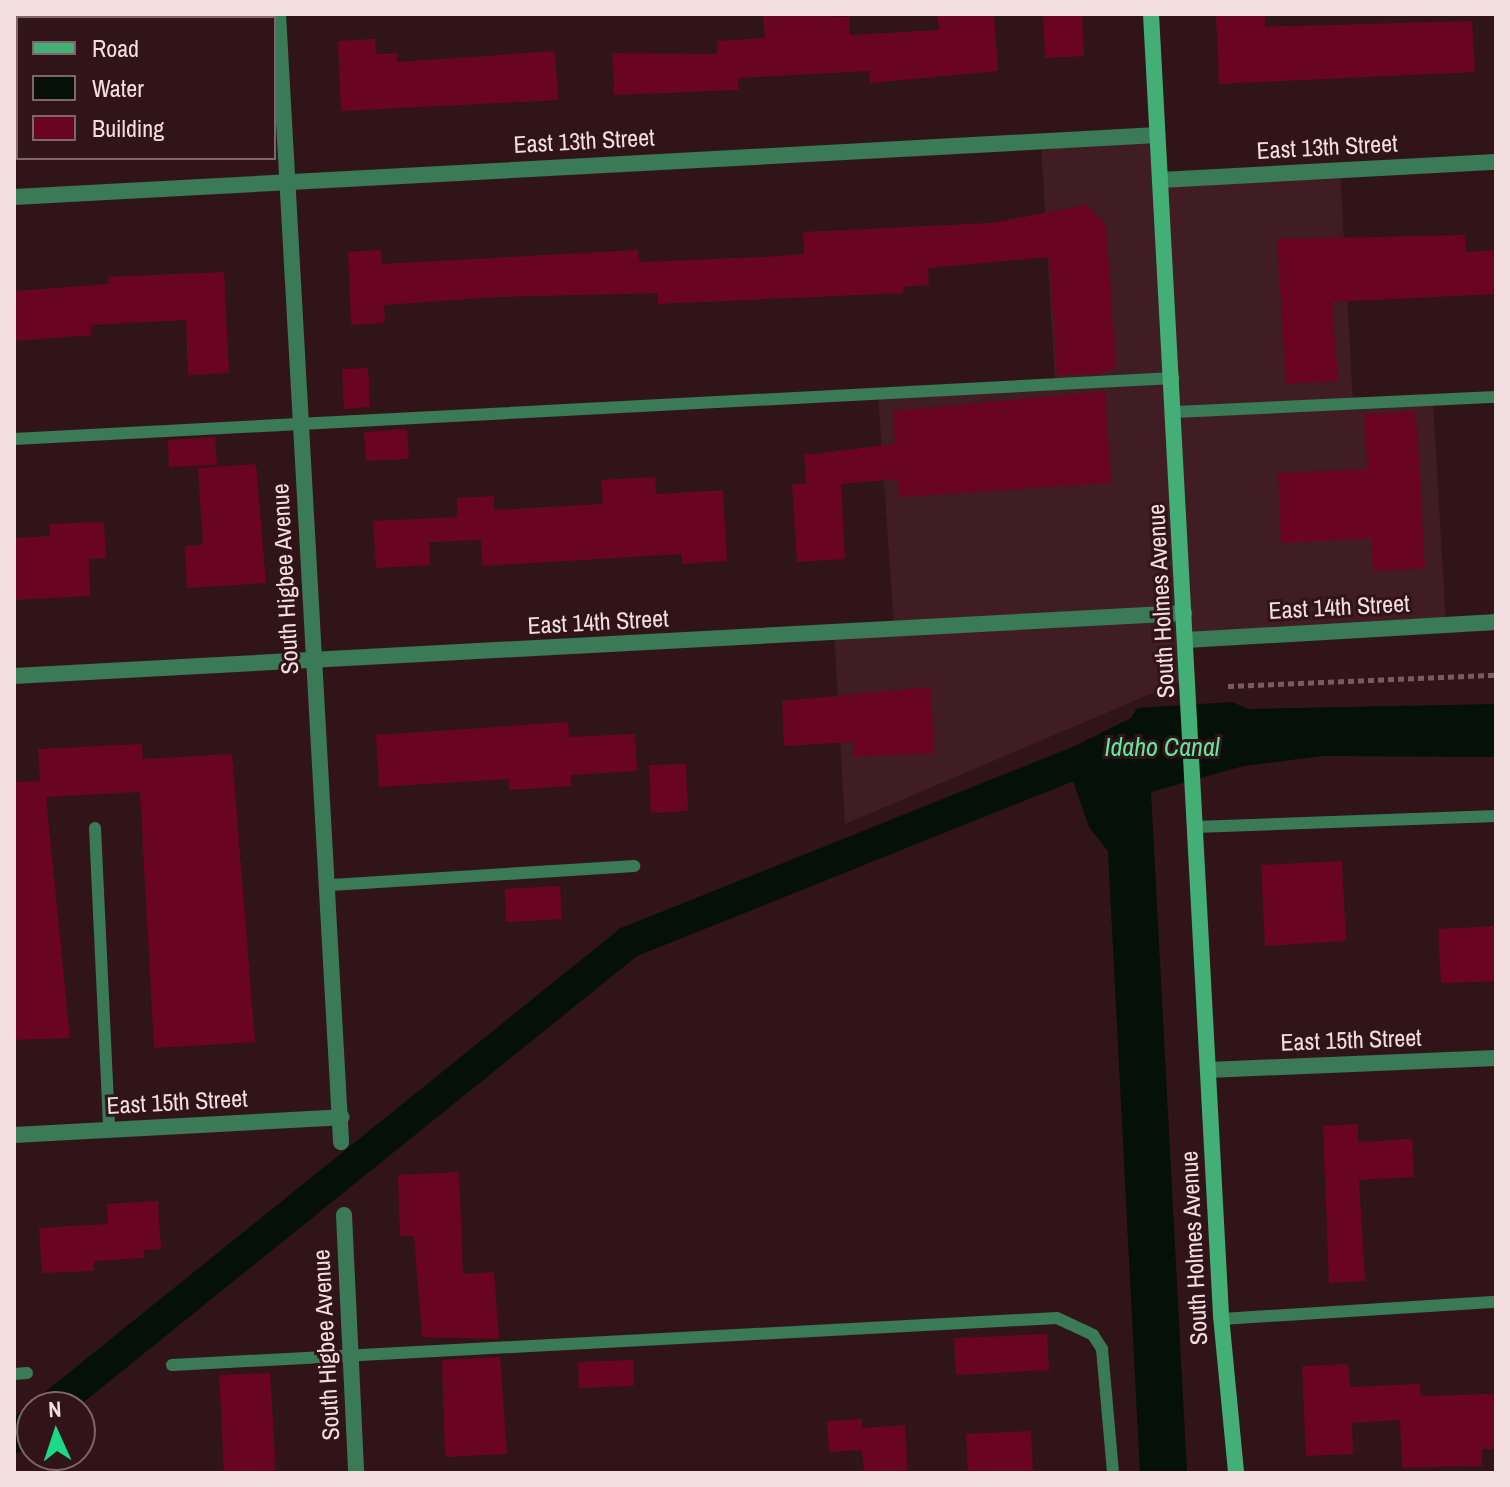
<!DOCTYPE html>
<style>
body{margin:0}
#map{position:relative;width:1510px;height:1487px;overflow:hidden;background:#301418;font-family:"Archivo Narrow",sans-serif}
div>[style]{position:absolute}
.built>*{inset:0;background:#401d22}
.water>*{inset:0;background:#041008}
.canal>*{height:32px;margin:-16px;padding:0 16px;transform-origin:16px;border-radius:16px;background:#041008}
.building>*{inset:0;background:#690523}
.path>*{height:5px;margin-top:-2.5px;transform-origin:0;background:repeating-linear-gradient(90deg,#775d60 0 6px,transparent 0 10px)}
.lane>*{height:12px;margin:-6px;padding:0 6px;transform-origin:6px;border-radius:6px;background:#3b7a57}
.street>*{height:16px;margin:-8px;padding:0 8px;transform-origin:8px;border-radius:8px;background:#3b7a57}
.secondary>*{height:16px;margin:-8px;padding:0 8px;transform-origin:8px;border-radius:8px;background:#44ae77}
span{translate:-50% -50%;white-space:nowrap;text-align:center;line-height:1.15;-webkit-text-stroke:6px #301418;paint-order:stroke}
.street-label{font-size:24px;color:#f3dedf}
.water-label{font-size:26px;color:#5feaa1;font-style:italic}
.frame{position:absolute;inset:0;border:16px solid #f3dedf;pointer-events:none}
.legend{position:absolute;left:16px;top:16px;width:260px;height:144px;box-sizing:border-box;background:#301418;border:2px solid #7e6568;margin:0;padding:10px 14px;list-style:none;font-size:24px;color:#f3dedf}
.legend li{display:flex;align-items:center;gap:16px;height:40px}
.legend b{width:40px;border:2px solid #7e6568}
.north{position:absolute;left:16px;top:1391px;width:80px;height:80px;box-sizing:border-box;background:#301418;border:2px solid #7e6568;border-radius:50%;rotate:357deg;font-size:22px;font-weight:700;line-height:32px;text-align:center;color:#f3dedf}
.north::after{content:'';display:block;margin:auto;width:28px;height:36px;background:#1cd988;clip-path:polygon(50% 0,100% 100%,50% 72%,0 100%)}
</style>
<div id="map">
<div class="built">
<i style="clip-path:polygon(1157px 135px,1161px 180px,1340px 170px,1353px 403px,1433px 400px,1446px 625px,1186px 640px,1188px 678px,845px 824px,834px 632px,894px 629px,878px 393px,1055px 383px,1041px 141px)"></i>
</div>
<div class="water">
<i style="clip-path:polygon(1232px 702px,1248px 709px,1496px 704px,1496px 757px,1323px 756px,1243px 766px,1151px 792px,1187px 1473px,1140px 1473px,1108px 851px,1089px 827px,1063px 752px,1131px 718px,1137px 708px)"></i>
</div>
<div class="canal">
<i style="left:52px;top:1407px;width:741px;rotate:-38.87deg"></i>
<i style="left:629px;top:942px;width:516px;rotate:-21.84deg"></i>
<i style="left:14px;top:1437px;width:23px;rotate:-38deg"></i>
</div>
<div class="building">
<i style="clip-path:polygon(763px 14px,849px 17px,850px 35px,939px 30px,937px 14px,994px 14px,998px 71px,870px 83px,869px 71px,738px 78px,739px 90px,614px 95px,612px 53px,717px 54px,717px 41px,765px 38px)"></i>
<i style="clip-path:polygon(1043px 14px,1082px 14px,1084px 56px,1045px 58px)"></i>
<i style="clip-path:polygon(1216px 14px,1265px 14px,1265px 27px,1472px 21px,1475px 72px,1219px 84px)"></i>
<i style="clip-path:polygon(375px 39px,376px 54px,397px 53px,397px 62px,555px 51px,558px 100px,341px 111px,338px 41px)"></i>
<i style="clip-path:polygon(1086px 205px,1106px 224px,1116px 367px,1104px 373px,1057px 375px,1049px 257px,928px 268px,929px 285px,903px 287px,903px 293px,658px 304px,658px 293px,496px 297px,384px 305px,385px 323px,351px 325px,348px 252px,381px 250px,382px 264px,638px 250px,639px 262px,765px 257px,804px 254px,803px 232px,992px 223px)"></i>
<i style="clip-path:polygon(1465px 235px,1466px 252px,1496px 250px,1496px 294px,1332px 302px,1338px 381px,1286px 384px,1277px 239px)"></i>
<i style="clip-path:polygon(224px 272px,229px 373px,188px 375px,186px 320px,91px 325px,92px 335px,14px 341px,14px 291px,109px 284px,108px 277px)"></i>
<i style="clip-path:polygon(368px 368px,370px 407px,344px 409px,342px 369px)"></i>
<i style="clip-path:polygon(1105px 391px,1111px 483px,899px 497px,898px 479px,841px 484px,845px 559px,797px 562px,792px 484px,806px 484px,804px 455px,895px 444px,893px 411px)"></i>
<i style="clip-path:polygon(1416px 411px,1425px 568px,1373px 571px,1371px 538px,1281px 543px,1278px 473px,1367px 469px,1364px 414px)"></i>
<i style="clip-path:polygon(407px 429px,409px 459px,366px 461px,364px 432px)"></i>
<i style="clip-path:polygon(215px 437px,217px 465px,169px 467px,168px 440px)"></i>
<i style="clip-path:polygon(256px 464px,266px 583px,187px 588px,185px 546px,203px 545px,198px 468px)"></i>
<i style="clip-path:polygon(655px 477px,656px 494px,723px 490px,727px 561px,682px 564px,682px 554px,482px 566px,481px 540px,429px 542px,430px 565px,376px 568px,373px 521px,457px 517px,457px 498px,494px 496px,494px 510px,603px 504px,601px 480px)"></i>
<i style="clip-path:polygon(104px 522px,106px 558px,89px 559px,90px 596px,14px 600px,14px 538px,50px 536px,49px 524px)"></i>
<i style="clip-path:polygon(931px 687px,934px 753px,854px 757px,853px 742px,784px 746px,782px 701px)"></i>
<i style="clip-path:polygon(568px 722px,569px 737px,635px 734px,637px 771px,571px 775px,571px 786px,509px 790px,509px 779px,379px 787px,376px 735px)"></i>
<i style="clip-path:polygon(142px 744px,143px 759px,232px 754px,255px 1042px,154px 1048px,140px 792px,46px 797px,70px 1038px,14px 1040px,14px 782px,40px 781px,38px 749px)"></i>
<i style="clip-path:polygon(686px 764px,688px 811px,651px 813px,649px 765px)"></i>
<i style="clip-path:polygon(1342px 861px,1346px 941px,1265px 946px,1261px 865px)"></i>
<i style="clip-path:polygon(560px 886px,562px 919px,506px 922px,505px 889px)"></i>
<i style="clip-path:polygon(1496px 926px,1496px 981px,1441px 983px,1438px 929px)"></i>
<i style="clip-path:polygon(1358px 1124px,1358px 1142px,1412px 1139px,1414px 1177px,1359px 1180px,1365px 1281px,1329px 1283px,1323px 1126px)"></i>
<i style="clip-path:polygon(459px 1172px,463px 1274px,494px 1272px,499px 1339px,422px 1337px,414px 1236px,400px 1236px,398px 1175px)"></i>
<i style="clip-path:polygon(158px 1201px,161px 1249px,144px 1250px,144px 1258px,94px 1261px,94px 1271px,42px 1273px,39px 1228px,108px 1224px,107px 1204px)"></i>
<i style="clip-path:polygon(1047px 1334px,1049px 1370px,956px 1375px,954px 1338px)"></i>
<i style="clip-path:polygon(500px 1357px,507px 1454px,445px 1457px,442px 1360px)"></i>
<i style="clip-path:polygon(633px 1360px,634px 1386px,579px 1388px,578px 1362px)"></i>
<i style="clip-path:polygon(1348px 1364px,1350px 1387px,1420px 1384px,1421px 1396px,1496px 1394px,1496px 1449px,1482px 1449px,1482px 1466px,1402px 1468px,1400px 1420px,1352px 1423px,1353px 1454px,1306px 1456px,1302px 1366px)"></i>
<i style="clip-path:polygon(270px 1373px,276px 1473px,224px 1473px,219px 1375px)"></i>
<i style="clip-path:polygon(862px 1419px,862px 1428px,905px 1425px,908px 1473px,864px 1473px,862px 1450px,829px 1452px,827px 1421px)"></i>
<i style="clip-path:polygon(1031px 1431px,1033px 1473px,968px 1473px,966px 1434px)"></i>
</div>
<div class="path">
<i style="left:1228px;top:686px;width:268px;rotate:-2.4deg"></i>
</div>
<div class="lane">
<i style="left:1175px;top:412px;width:321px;rotate:-2.7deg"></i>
<i style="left:14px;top:439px;width:1161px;rotate:-3.01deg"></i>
<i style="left:1195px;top:827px;width:301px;rotate:-2.1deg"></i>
<i style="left:95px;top:828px;width:302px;rotate:87.3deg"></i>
<i style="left:331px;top:885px;width:304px;rotate:-3.6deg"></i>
<i style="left:1222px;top:1319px;width:275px;rotate:-3.6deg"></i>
<i style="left:172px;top:1365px;width:886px;rotate:-3.04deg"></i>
<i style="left:1057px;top:1318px;width:40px;rotate:25deg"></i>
<i style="left:1093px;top:1335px;width:17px;rotate:57deg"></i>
<i style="left:1102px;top:1349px;width:124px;rotate:84.9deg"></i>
<i style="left:14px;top:1374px;width:13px;rotate:-4deg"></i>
</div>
<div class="street">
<i style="left:278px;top:14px;width:1130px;rotate:86.8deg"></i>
<i style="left:1161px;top:180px;width:335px;rotate:-3.1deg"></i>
<i style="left:14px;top:197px;width:1145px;rotate:-3.1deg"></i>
<i style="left:1186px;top:640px;width:311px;rotate:-3.3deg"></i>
<i style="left:14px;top:676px;width:1172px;rotate:-3.08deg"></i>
<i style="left:1208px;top:1070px;width:288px;rotate:-2.4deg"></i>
<i style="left:14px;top:1135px;width:328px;rotate:-3.1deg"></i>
<i style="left:344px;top:1215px;width:258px;rotate:87.3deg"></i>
</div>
<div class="secondary">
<i style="left:1151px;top:14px;width:1304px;rotate:86.92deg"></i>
<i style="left:1221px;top:1316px;width:158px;rotate:84.5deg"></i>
</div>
<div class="street-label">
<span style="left:584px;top:141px;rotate:-3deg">East 13th Street</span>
<span style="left:1327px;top:147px;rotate:-3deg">East 13th Street</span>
<span style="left:285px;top:579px;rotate:-93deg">South Higbee Avenue</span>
<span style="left:1161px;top:601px;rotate:-93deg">South Holmes Avenue</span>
<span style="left:1339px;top:607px;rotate:-3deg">East 14th Street</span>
<span style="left:598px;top:622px;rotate:-3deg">East 14th Street</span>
<span style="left:1351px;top:1040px;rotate:-2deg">East 15th Street</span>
<span style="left:177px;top:1102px;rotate:-3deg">East 15th Street</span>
<span style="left:1194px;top:1248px;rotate:-93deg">South Holmes Avenue</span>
<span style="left:326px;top:1345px;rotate:-93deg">South Higbee Avenue</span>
</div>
<div class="water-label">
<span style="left:1162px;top:747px">Idaho Canal</span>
</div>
<div class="frame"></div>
<ul class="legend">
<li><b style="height:10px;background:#44ae77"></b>Road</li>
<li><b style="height:22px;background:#041008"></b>Water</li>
<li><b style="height:22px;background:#690523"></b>Building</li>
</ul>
<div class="north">N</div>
</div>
